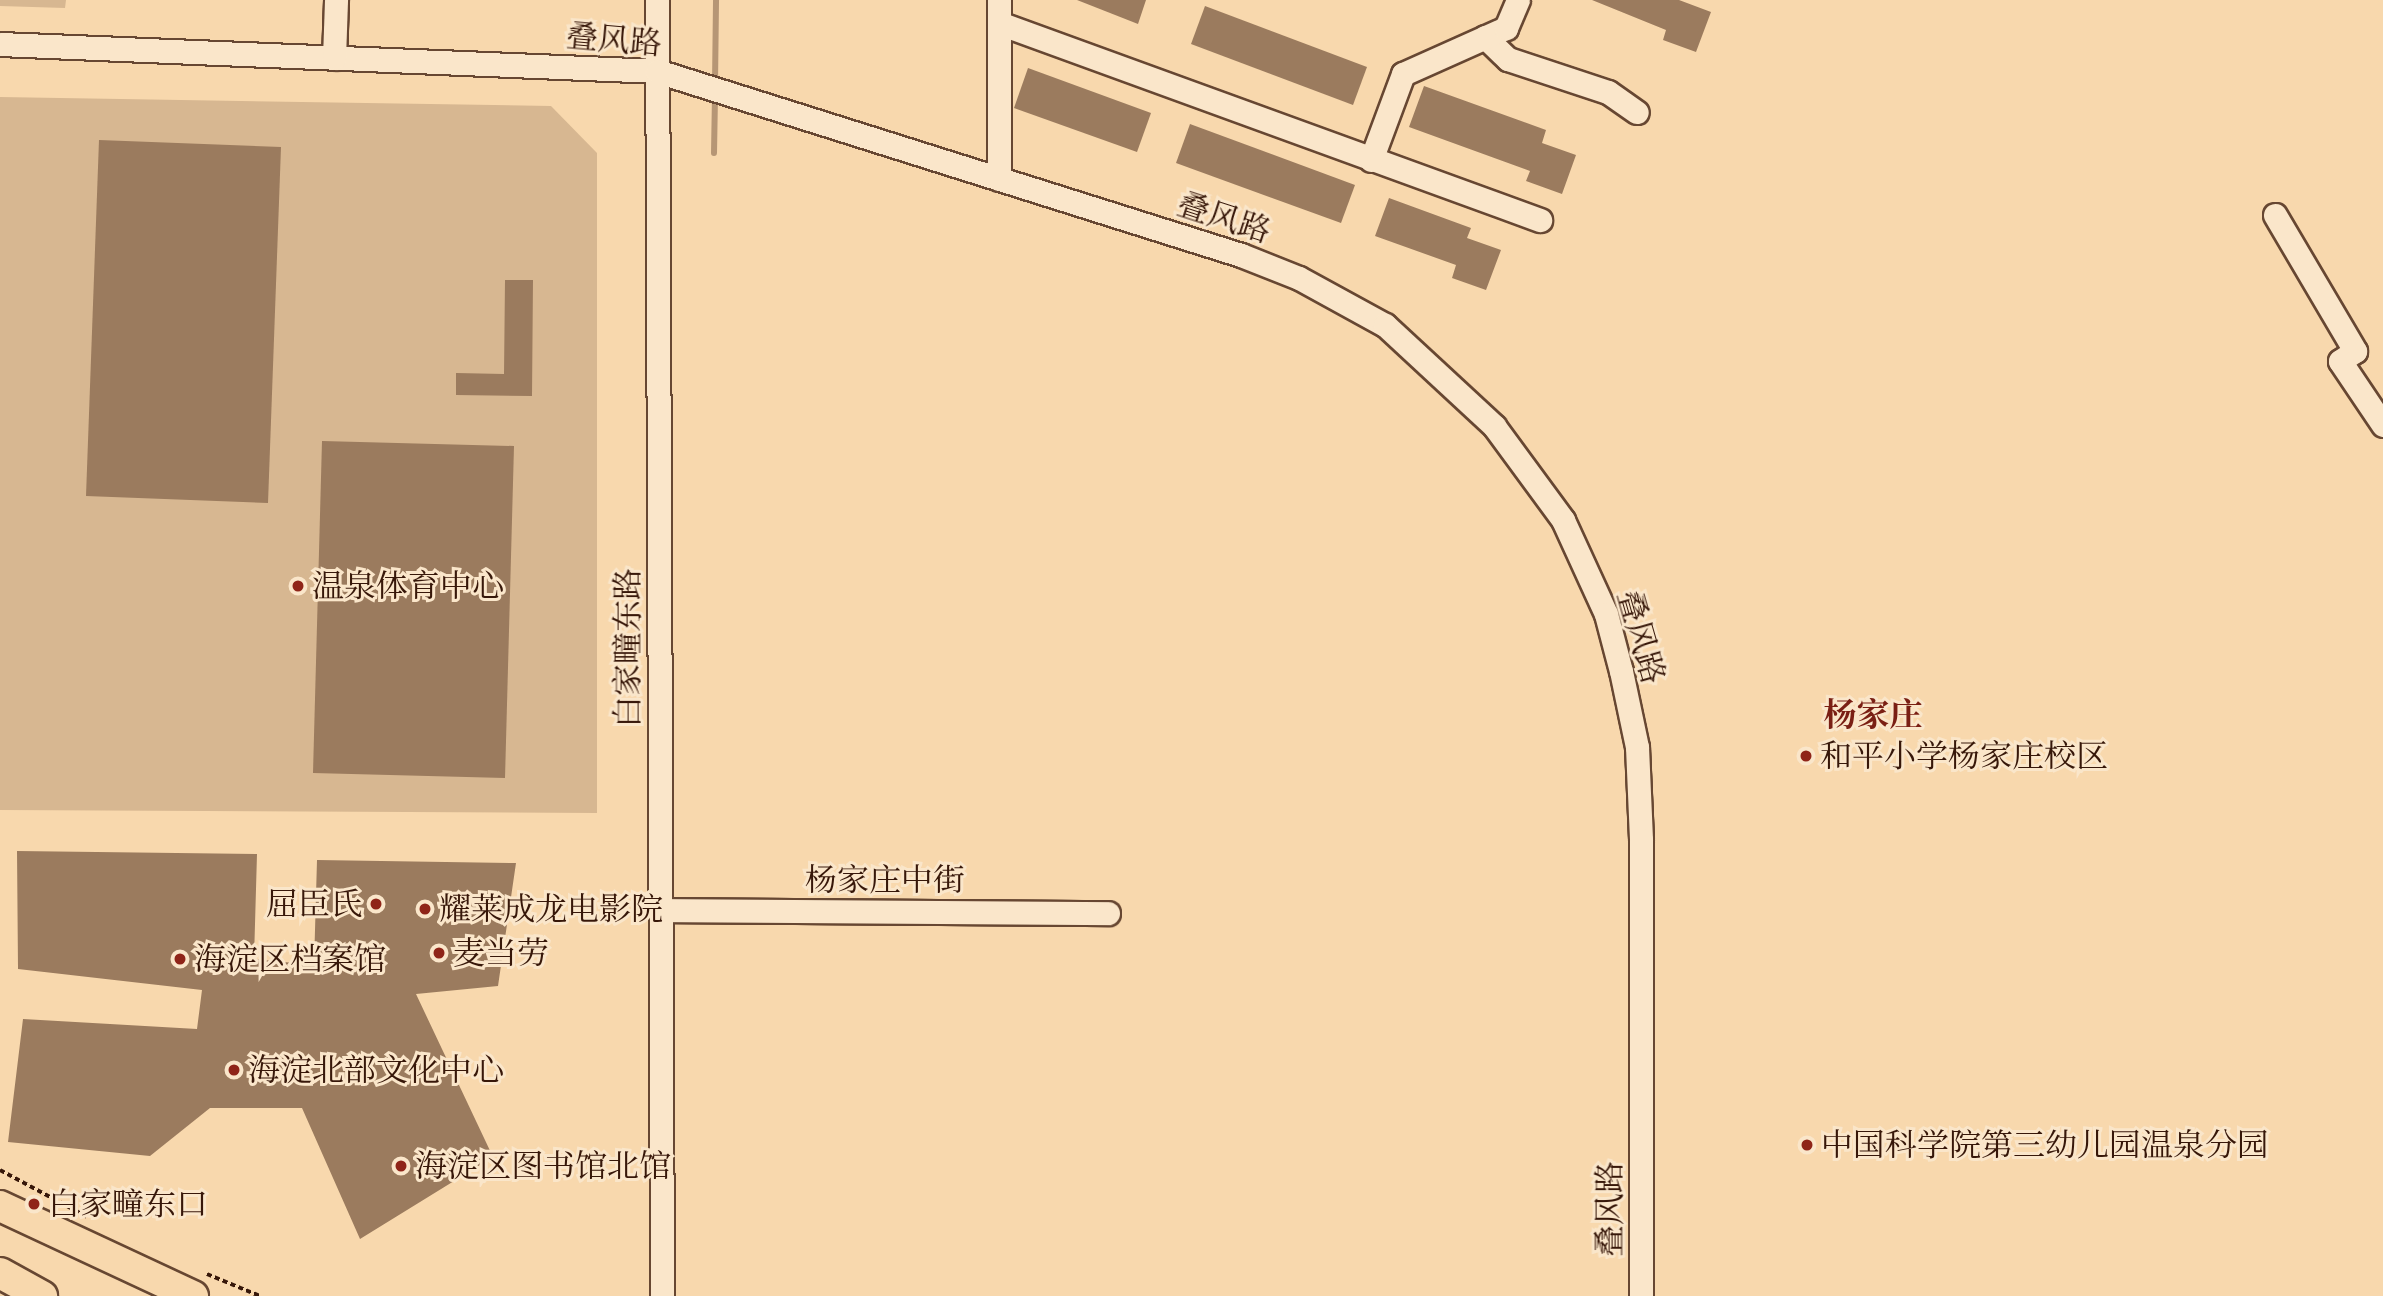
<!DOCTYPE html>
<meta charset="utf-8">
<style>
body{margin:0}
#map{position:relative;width:2383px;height:1296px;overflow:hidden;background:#f8d8ad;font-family:"EB Garamond","Noto Serif SC",serif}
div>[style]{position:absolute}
.green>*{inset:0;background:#d7b791}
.stream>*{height:6px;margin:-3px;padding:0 3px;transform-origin:3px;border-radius:3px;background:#b69675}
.building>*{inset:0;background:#9b7b5e}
.path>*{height:3.5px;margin-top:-1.75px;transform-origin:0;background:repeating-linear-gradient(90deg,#371709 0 5px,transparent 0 8.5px)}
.roads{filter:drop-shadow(2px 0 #674732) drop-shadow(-2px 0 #674732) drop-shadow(0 2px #674732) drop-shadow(0 -2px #674732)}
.minor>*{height:23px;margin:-11.5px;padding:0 11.5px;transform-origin:11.5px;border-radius:11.5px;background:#fae6ca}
.major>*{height:30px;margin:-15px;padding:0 15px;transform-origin:15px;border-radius:15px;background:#f8d8ad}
.dots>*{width:19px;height:19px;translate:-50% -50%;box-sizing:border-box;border:4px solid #fae6ca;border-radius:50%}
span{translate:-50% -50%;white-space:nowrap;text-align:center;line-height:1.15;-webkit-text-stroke:6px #fae6ca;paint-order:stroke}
.street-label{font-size:32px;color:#371709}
.poi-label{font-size:32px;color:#371709}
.left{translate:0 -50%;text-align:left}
.right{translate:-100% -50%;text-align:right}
.neighbourhood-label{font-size:33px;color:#7a1f14;font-weight:700}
</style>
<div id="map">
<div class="green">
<i style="clip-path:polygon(0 0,66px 0,65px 8px,0 6px)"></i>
<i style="clip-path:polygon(0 97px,551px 106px,597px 153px,597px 813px,0 810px)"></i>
</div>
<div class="stream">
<i style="left:715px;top:84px;width:84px;rotate:-89.3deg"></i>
<i style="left:714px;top:153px;width:58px;rotate:-89deg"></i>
</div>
<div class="building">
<i style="clip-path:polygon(1077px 0,1146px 0,1138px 24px)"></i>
<i style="clip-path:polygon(1592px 0,1679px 0,1711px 12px,1696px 52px,1663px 40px,1666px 30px)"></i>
<i style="clip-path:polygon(1205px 6px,1367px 67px,1353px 105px,1191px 44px)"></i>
<i style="clip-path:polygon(1028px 68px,1151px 113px,1137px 152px,1014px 108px)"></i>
<i style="clip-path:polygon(1424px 86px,1546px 130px,1542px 143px,1576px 155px,1562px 194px,1526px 181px,1530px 171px,1409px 127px)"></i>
<i style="clip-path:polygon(1190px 124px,1355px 185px,1341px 223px,1176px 163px)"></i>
<i style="clip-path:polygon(99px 140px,281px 147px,268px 503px,86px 496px)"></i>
<i style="clip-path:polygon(1389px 198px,1471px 228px,1467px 238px,1501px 250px,1486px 290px,1452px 278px,1456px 265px,1375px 236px)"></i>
<i style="clip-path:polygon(505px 280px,533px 280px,532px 396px,456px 395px,456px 373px,504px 374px)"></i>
<i style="clip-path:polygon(322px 441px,514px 446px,505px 778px,313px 773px)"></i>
<i style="clip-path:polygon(17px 851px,257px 854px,254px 959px,314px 965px,317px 860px,516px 863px,498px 986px,416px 994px,493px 1157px,360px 1239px,302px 1108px,210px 1108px,150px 1156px,8px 1142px,23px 1019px,197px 1029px,202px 990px,18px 969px)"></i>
</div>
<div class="path">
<i style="left:0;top:1170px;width:101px;rotate:28.3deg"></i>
<i style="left:207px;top:1274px;width:57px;rotate:22.5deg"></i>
</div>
<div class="roads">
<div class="minor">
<i style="left:657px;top:0;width:1296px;rotate:89.78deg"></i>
<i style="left:999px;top:23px;width:576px;rotate:20.01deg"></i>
<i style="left:1485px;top:37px;width:32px;rotate:44deg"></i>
<i style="left:1508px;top:59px;width:105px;rotate:18.3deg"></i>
<i style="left:1608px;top:92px;width:35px;rotate:35deg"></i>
<i style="left:0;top:44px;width:658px;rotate:2.35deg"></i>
<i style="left:657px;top:71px;width:612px;rotate:17.49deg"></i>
<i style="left:1241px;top:255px;width:62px;rotate:21.6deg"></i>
<i style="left:1299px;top:278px;width:98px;rotate:28.7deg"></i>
<i style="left:1385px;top:325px;width:149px;rotate:42.8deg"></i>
<i style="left:1494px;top:426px;width:117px;rotate:53.7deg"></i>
<i style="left:1563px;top:520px;width:103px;rotate:65.4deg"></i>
<i style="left:1606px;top:614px;width:59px;rotate:75.3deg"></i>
<i style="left:1621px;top:671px;width:78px;rotate:78.1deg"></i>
<i style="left:1637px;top:747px;width:93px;rotate:87.5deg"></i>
<i style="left:1641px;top:840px;width:456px;rotate:90deg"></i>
<i style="left:334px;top:58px;width:58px;rotate:-88deg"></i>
<i style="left:1371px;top:160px;width:92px;rotate:-69.6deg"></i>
<i style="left:1403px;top:74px;width:113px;rotate:-24.1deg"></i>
<i style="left:1506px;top:28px;width:30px;rotate:-67deg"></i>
<i style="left:999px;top:179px;width:179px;rotate:-90deg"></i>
<i style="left:2275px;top:215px;width:158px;rotate:59.5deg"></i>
<i style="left:2355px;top:351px;width:18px;rotate:146deg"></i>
<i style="left:2340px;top:361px;width:77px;rotate:56.1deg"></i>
<i style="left:661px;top:910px;width:447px;rotate:0.4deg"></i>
</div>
<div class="major">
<i style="left:0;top:1206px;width:213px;rotate:25deg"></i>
<i style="left:0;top:1273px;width:48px;rotate:28.7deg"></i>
</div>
</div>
<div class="dots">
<i style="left:298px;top:586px;background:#8f2418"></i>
<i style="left:1806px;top:756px;background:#8f2418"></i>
<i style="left:376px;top:904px;background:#8f2418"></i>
<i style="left:425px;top:909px;background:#8f2418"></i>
<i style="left:439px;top:953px;background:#8f2418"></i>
<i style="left:180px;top:959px;background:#8f2418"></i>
<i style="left:234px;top:1070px;background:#8f2418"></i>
<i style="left:1807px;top:1145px;background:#8f2418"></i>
<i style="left:401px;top:1166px;background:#8f2418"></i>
<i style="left:34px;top:1204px;background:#8f2418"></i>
</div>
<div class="street-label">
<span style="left:614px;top:40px;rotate:5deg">叠风路</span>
<span style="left:1224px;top:218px;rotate:18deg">叠风路</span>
<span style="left:1641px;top:637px;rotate:74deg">叠风路</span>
<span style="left:628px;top:648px;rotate:-90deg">白家疃东路</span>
<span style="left:885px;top:880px">杨家庄中街</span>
<span style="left:1610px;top:1209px;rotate:-90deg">叠风路</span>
</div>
<div class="poi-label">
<span class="left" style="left:312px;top:586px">温泉体育中心</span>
<span class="left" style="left:1820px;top:756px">和平小学杨家庄校区</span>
<span class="right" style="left:362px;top:904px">屈臣氏</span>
<span class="left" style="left:439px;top:909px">耀莱成龙电影院</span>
<span class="left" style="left:453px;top:953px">麦当劳</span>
<span class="left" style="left:194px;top:959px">海淀区档案馆</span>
<span class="left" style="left:248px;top:1070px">海淀北部文化中心</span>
<span class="left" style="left:1821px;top:1145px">中国科学院第三幼儿园温泉分园</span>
<span class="left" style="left:415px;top:1166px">海淀区图书馆北馆</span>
<span class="left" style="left:48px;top:1204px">白家疃东口</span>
</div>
<div class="neighbourhood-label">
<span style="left:1873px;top:715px">杨家庄</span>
</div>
</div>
